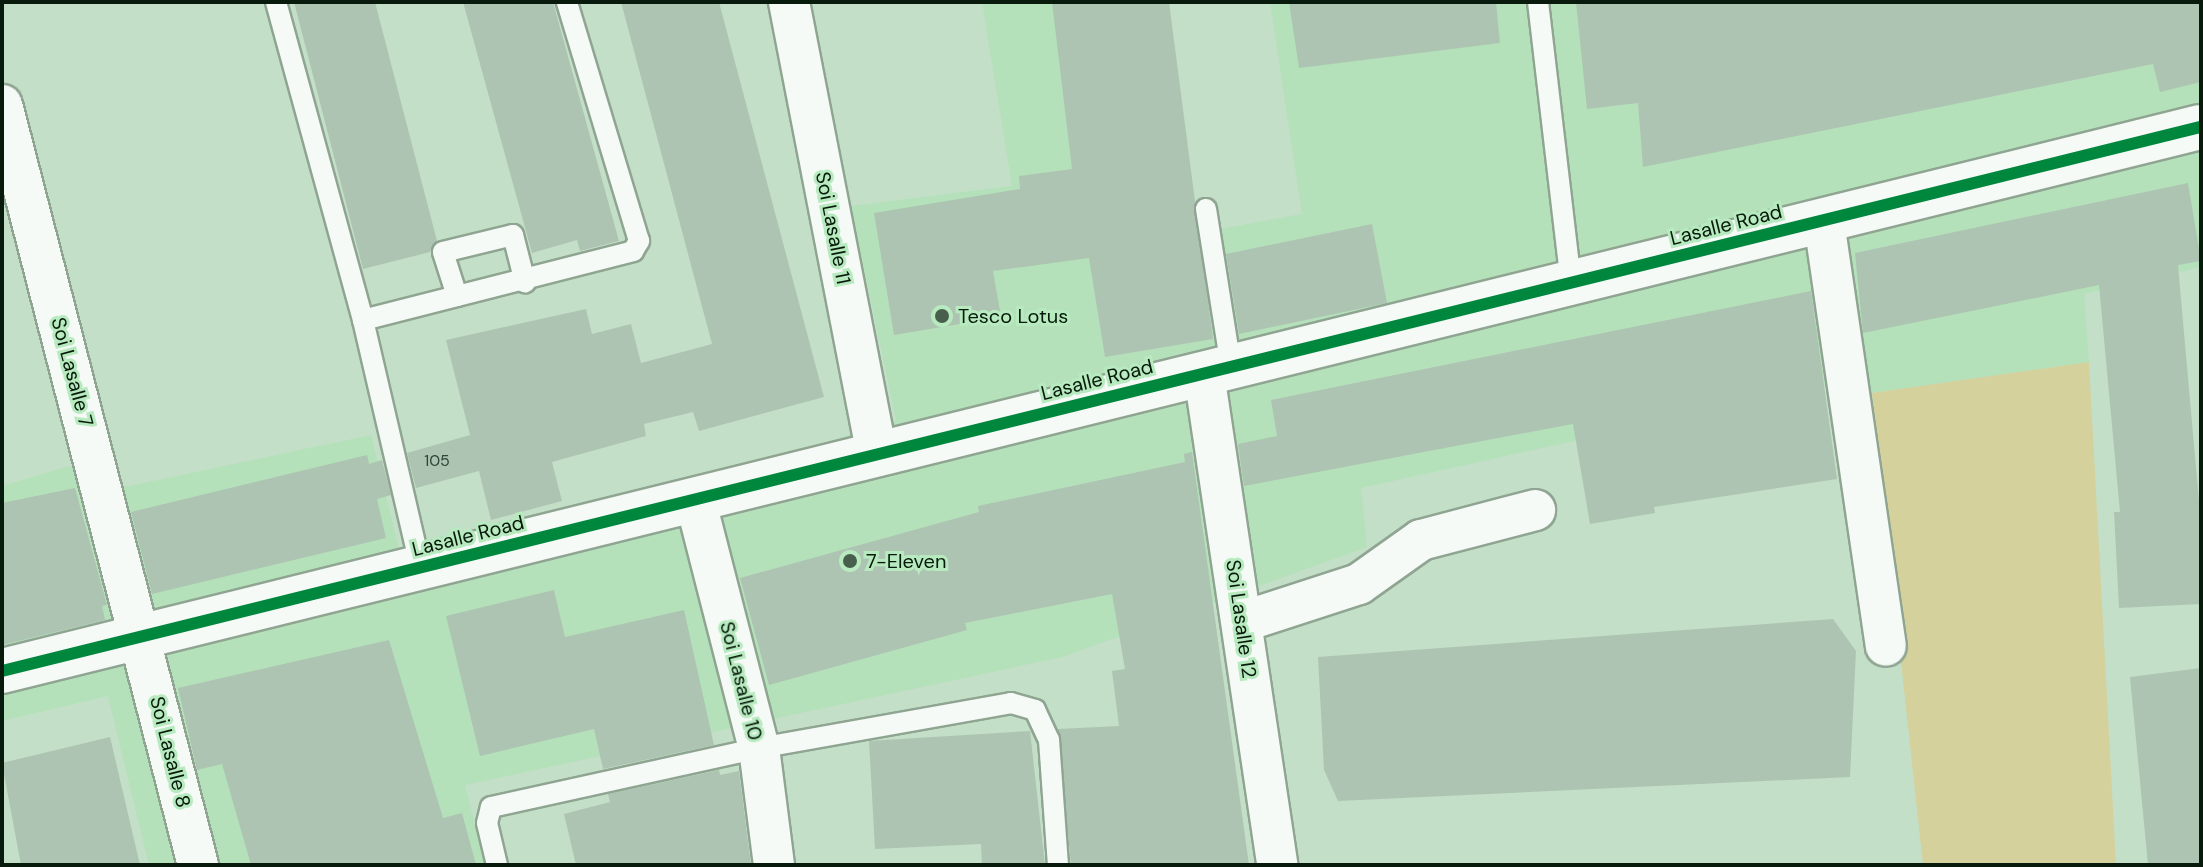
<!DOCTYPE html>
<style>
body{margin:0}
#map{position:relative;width:2203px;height:867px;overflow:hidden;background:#c3dfc7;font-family:"DM Sans",sans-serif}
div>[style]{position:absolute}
.built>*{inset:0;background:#b4e0ba}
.green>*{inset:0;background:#d4d19d}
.building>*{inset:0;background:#aec4b2}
.roads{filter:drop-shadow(2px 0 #8fa592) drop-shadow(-2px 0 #8fa592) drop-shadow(0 2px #8fa592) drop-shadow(0 -2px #8fa592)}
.service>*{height:20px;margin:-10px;padding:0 10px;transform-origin:10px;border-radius:10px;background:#f6faf7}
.minor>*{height:40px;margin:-20px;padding:0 20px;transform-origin:20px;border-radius:20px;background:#f6faf7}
.tertiary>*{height:44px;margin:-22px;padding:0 22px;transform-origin:22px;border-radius:22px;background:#f6faf7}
.cycleway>*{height:12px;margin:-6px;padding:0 6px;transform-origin:6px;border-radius:6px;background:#00873e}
.dots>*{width:22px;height:22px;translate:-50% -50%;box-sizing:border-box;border:4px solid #b8eabf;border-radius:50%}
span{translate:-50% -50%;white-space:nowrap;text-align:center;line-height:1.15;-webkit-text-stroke:6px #b8eabf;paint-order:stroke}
.number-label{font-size:16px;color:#314435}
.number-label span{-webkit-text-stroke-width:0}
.street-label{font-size:20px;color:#071a0b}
.poi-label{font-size:20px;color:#071a0b}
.left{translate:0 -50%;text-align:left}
.frame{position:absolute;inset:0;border:4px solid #071a0b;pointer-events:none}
</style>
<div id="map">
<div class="built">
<i style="clip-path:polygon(982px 2px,1163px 2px,1193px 234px,1302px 214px,1270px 2px,2201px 2px,2201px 267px,2084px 294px,2089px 362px,1872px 393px,1826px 385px,1361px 488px,1367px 547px,1062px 657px,465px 785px,485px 865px,149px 865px,108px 696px,2px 721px,2px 486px,69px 466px,120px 488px,371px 435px,399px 549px,724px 475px,896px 420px,851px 206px,1012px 186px)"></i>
</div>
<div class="green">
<i style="clip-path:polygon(2089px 362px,2116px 865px,1923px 865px,1872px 393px)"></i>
</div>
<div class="building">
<i style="clip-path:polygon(294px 2px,375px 2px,437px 241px,430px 252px,363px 269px)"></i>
<i style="clip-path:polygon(463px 2px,553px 2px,619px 241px,580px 251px,577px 240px,532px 253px)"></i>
<i style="clip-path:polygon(621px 2px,719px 2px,824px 397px,699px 431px,693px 412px,644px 424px,646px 436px,552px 462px,562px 501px,491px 520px,479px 471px,416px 488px,407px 453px,470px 435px,446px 340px,586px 309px,592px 334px,631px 324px,641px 363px,712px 344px)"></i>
<i style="clip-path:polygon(1052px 2px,1169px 2px,1213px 339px,1105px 357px,1089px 258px,993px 271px,1001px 317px,894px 335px,874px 213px,1020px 189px,1019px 176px,1072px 169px)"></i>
<i style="clip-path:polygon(1289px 2px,1496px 2px,1500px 43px,1299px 68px)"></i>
<i style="clip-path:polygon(1576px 2px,2201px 2px,2201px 82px,2160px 92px,2153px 64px,1643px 167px,1638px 103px,1587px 109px)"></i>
<i style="clip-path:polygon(2188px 183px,2201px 261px,2178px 265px,2201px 524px,2201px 604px,2119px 608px,2114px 512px,2120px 512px,2099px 285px,1863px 333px,1855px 253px)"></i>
<i style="clip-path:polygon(1372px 224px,1387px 303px,1239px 334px,1226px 254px)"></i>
<i style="clip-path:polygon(1811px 291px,1837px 479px,1654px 507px,1655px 513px,1590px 524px,1573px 424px,1244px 486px,1238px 444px,1277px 436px,1271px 400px)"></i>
<i style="clip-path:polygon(1192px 452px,1249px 865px,1071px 865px,1058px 729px,1119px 726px,1112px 671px,1125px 669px,1112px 594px,965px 623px,967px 630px,769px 685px,740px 578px,979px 512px,978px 506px,1185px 462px,1184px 454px)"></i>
<i style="clip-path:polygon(367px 455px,369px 464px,382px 460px,391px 495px,377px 499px,386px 538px,152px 594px,131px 512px)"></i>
<i style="clip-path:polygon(75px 488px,107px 605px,102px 606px,105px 620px,2px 645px,2px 503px)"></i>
<i style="clip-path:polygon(554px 590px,565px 637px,684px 610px,714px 745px,603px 769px,594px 729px,480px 756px,446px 616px)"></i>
<i style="clip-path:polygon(1833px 619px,1856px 651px,1850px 777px,1338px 801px,1324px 770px,1318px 657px)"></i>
<i style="clip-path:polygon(389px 640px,443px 818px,462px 813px,476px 865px,251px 865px,222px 764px,197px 770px,178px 688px)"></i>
<i style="clip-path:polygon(2201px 668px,2201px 865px,2148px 865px,2130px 677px)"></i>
<i style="clip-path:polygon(1030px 731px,1045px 865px,982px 865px,981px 844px,875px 849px,869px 741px)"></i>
<i style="clip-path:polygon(110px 737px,140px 865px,21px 865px,2px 763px)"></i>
<i style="clip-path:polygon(719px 770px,720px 775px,739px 771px,751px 865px,576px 865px,564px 814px,610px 802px,608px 794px)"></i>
</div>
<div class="roads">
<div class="service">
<i style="left:276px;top:2px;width:330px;rotate:74.7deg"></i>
<i style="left:363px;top:320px;width:256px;rotate:76.9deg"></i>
<i style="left:1538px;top:2px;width:283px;rotate:83.3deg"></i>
<i style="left:1206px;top:209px;width:159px;rotate:81deg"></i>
<i style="left:457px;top:296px;width:46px;rotate:-107.7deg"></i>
<i style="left:443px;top:252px;width:72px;rotate:-13.7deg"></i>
<i style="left:513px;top:235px;width:49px;rotate:75.7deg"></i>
<i style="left:363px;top:320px;width:279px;rotate:-14.3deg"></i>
<i style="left:633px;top:251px;width:12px;rotate:-59deg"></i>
<i style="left:639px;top:241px;width:250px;rotate:-106.8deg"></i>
<i style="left:497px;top:865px;width:43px;rotate:-103.4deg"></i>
<i style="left:487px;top:823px;width:16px;rotate:-76deg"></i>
<i style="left:491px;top:807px;width:274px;rotate:-12.4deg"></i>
<i style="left:759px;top:748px;width:256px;rotate:-10.1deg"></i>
<i style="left:1011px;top:703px;width:25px;rotate:16deg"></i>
<i style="left:1035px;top:710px;width:33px;rotate:65deg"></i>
<i style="left:1049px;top:740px;width:125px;rotate:85.9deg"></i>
</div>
<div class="minor">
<i style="left:789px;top:2px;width:461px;rotate:79deg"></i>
<i style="left:2px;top:105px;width:785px;rotate:75.54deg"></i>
<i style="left:1824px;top:222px;width:428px;rotate:81.7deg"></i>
<i style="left:1204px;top:374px;width:496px;rotate:81.5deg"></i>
<i style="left:695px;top:499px;width:257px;rotate:75.6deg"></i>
<i style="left:759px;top:748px;width:118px;rotate:82.7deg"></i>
<i style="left:1242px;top:622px;width:123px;rotate:-18deg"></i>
<i style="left:1359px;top:584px;width:76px;rotate:-35.4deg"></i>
<i style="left:1421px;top:540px;width:118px;rotate:-14.7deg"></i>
</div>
<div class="tertiary">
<i style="left:2px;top:671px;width:2265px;rotate:-13.9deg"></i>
</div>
</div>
<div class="cycleway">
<i style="left:2px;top:671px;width:2265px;rotate:-13.9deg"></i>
</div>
<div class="dots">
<i style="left:942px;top:316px;background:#495f4d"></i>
<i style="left:850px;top:561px;background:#495f4d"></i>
</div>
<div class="number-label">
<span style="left:437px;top:461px">105</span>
</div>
<div class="street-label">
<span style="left:1726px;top:225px;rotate:-14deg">Lasalle Road</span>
<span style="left:833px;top:228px;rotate:79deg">Soi Lasalle 11</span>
<span style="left:72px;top:372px;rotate:75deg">Soi Lasalle 7</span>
<span style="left:1097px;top:380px;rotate:-14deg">Lasalle Road</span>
<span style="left:468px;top:536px;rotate:-14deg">Lasalle Road</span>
<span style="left:1241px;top:619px;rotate:82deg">Soi Lasalle 12</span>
<span style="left:741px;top:681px;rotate:76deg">Soi Lasalle 10</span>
<span style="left:170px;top:752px;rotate:76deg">Soi Lasalle 8</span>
</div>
<div class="poi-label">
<span class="left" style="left:958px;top:316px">Tesco Lotus</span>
<span class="left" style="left:866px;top:561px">7-Eleven</span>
</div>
<div class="frame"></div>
</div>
